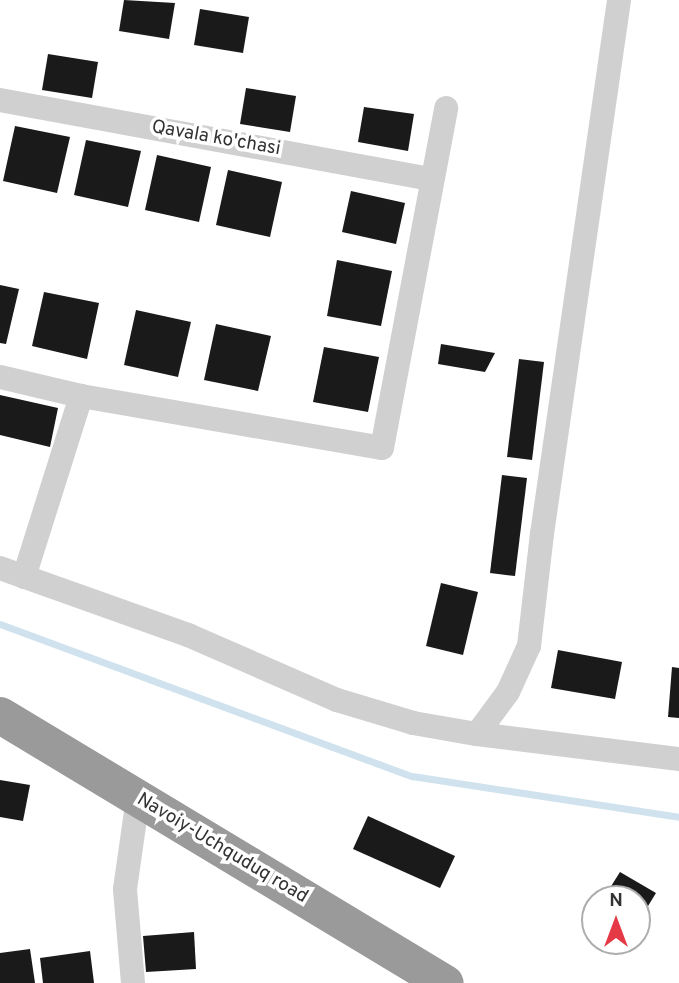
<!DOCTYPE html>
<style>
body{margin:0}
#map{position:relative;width:679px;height:983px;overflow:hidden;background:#fff;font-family:Overpass,sans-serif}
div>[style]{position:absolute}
.stream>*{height:7px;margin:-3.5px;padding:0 3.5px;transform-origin:3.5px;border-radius:3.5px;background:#cfe2ee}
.building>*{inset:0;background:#1a1a1a}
.minor>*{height:24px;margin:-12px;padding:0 12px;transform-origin:12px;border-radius:12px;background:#d0d0d0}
.highway>*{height:37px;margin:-18.5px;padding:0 18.5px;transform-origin:18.5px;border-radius:18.5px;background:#9a9a9a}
span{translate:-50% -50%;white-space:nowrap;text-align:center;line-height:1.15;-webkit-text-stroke:7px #fff;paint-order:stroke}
.street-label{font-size:19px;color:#333}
.north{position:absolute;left:581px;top:885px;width:70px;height:70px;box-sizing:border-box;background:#fff;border:2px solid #adadad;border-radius:50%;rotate:0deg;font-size:19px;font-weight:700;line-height:28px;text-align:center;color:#333}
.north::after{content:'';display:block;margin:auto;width:24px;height:32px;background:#e63946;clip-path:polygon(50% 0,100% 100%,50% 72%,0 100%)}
</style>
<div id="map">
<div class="stream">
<i style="left:0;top:624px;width:439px;rotate:20.3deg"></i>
<i style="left:412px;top:776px;width:270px;rotate:8.7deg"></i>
</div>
<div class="building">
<i style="clip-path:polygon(124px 0,175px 3px,169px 39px,119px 31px)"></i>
<i style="clip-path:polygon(200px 9px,249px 17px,243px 53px,194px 45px)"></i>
<i style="clip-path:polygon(48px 54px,98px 62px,92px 98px,42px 90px)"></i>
<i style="clip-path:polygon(246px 88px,296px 96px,290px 132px,240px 124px)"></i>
<i style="clip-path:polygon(364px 107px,414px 114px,408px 151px,358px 142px)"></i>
<i style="clip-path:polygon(15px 126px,70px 137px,57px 193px,3px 181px)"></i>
<i style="clip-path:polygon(86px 140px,141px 151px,128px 207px,74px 195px)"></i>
<i style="clip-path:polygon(157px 155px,211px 167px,199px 222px,145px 210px)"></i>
<i style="clip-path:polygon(228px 170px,282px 182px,270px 237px,216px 225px)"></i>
<i style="clip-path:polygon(351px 191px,405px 203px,396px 244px,342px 232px)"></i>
<i style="clip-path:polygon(337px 260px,392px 271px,381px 326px,327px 316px)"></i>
<i style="clip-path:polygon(0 285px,19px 289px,6px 344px,0 343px)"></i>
<i style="clip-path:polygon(44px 292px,99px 303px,87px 359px,32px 346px)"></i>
<i style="clip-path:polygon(136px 310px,191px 322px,178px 377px,124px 365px)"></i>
<i style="clip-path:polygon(216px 324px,271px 336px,258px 391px,204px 380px)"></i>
<i style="clip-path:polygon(441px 344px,495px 353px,485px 372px,438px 364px)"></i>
<i style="clip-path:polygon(324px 347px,379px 357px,368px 412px,313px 402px)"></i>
<i style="clip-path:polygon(519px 359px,544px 362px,532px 460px,507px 457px)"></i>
<i style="clip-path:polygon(0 395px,58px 408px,50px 447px,0 435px)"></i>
<i style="clip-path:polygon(502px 475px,527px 478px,515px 576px,490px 573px)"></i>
<i style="clip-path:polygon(441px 583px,478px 592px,463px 655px,426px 646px)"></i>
<i style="clip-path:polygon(558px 650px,622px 662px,615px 699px,551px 688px)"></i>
<i style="clip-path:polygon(672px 667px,679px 668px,679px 718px,668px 717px)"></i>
<i style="clip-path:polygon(0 780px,30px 785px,23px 821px,0 817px)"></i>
<i style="clip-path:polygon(368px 816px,455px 856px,440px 888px,353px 849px)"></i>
<i style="clip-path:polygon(620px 872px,656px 893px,637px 924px,637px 899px,603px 899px)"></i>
<i style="clip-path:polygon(194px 932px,196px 969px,146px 972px,143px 936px)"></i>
<i style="clip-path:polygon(30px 949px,35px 983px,0 983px,0 953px)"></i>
<i style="clip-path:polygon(90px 951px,94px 983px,43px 983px,40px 958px)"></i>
</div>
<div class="minor">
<i style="left:0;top:100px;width:439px;rotate:10.4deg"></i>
<i style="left:0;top:377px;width:83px;rotate:13.2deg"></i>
<i style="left:81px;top:396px;width:305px;rotate:9.8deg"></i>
<i style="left:382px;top:448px;width:346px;rotate:-79.3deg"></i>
<i style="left:0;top:568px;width:200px;rotate:19.6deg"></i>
<i style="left:188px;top:635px;width:163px;rotate:23.6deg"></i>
<i style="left:337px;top:700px;width:79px;rotate:16.8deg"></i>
<i style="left:413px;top:723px;width:65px;rotate:9.8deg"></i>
<i style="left:477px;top:734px;width:204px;rotate:7.1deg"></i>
<i style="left:24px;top:577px;width:190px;rotate:-72.5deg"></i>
<i style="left:477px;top:734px;width:52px;rotate:-53.6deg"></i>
<i style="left:508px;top:692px;width:51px;rotate:-65.5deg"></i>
<i style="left:529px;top:646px;width:113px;rotate:-83.4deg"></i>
<i style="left:542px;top:534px;width:540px;rotate:-81.79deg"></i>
<i style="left:133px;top:983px;width:94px;rotate:-94.9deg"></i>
<i style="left:125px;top:889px;width:92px;rotate:-81.9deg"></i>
</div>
<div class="highway">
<i style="left:0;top:715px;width:519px;rotate:31.06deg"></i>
</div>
<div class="street-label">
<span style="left:216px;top:139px;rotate:10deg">Qavala ko'chasi</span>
<span style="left:222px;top:849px;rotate:31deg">Navoiy-Uchquduq road</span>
</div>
<div class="north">N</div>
</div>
